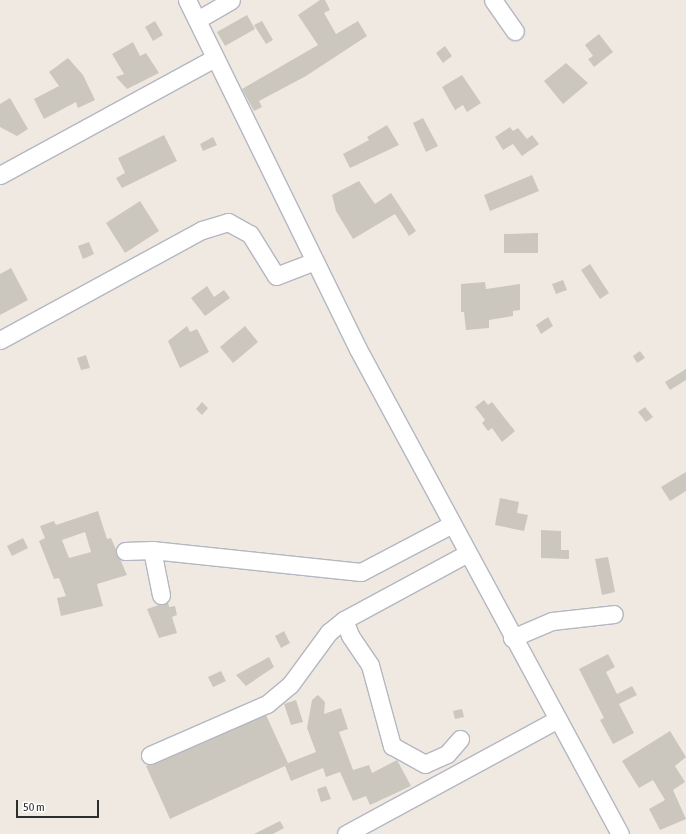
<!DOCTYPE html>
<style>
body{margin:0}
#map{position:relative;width:686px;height:834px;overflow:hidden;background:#efe9e1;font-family:"Asap Condensed",sans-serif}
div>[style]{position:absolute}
.building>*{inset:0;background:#cbc7bf}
.roads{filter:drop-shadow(1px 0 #b4b7c1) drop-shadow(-1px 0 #b4b7c1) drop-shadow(0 1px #b4b7c1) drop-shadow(0 -1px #b4b7c1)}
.minor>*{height:17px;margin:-8.5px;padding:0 8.5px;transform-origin:8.5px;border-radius:8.5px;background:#fff}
span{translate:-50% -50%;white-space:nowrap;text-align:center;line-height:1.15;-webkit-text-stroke:4px #fff;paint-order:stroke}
.scale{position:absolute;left:16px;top:800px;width:83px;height:18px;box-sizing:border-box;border:2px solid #2e2e2e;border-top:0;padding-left:5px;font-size:12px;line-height:14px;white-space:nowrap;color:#2e2e2e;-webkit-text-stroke:3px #fff;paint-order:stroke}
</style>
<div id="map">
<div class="building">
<i style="clip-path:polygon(320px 0,325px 0,330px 10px,324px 13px,336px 34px,358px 21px,367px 36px,306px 76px,259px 101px,262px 107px,254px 111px,242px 89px,318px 45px,298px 15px)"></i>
<i style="clip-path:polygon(247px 15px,255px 29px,225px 46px,217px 32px)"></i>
<i style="clip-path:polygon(155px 21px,163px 35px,153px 41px,145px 27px)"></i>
<i style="clip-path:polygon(262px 21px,273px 40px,266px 44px,254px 25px)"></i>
<i style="clip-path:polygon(599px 34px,613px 52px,594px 67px,588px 59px,593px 56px,585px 45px)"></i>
<i style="clip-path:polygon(133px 42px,140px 56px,146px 53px,159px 73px,127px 89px,116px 77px,124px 74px,112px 54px)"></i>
<i style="clip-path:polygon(445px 46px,452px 56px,443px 63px,436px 53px)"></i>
<i style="clip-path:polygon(68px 58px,83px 75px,95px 100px,78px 108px,76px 102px,44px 119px,34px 99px,59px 86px,49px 72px)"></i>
<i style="clip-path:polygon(566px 63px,588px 83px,563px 104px,544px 81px)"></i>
<i style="clip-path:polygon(462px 75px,481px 103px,467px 112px,463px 105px,455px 110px,442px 87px)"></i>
<i style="clip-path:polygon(10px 98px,28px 129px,17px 136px,0 127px,0 104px)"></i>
<i style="clip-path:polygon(423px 118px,438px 146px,426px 152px,413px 123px)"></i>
<i style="clip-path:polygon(387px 125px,399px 145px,350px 168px,343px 154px,369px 140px,367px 137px)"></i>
<i style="clip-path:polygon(510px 127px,513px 131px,518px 128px,527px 139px,532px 135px,539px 144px,522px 156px,513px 144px,503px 150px,495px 137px)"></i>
<i style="clip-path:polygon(164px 135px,177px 161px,122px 188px,116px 178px,125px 173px,118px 158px)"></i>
<i style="clip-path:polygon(213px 137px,217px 145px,203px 151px,200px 144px)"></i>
<i style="clip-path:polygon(532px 175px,539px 191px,490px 211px,484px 195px)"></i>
<i style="clip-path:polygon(359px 181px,375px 204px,391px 193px,416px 231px,409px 236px,395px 214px,353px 239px,336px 211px,332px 195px)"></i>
<i style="clip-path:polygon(140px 201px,159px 231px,125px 253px,106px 223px)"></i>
<i style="clip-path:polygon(538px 233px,538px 253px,504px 253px,504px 234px)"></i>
<i style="clip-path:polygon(89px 242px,94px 254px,83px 259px,78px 246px)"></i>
<i style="clip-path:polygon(590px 264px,609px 293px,600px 299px,581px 270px)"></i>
<i style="clip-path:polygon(11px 268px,28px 300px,0 315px,0 274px)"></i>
<i style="clip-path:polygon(563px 280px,567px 290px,556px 294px,552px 284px)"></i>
<i style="clip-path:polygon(485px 282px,486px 289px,520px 284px,520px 310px,513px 311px,513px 316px,489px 320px,489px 328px,466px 330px,464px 312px,461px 312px,461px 284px)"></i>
<i style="clip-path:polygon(207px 286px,214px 297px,224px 290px,230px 298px,205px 316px,191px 298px)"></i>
<i style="clip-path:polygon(548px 317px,553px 326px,541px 334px,536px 325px)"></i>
<i style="clip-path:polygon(187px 326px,190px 332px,197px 329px,209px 352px,180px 368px,168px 341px)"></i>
<i style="clip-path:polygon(245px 326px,258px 342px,233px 363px,220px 347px)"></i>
<i style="clip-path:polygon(640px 351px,645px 358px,637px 363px,633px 356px)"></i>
<i style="clip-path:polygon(86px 355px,90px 368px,81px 370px,77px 358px)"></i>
<i style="clip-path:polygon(686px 369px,686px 380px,670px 390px,665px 382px)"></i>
<i style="clip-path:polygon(484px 400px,488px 405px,492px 402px,515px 431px,502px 442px,492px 428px,488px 431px,482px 423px,485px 420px,475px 407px)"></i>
<i style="clip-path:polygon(202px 402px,208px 408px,202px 415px,196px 409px)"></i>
<i style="clip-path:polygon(645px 407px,653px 417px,646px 422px,638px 412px)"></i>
<i style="clip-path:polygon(686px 472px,686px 491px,670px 501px,661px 487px)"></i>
<i style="clip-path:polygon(500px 498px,519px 502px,517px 513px,528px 515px,524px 531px,495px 525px)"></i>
<i style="clip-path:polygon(evenodd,98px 511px,107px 539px,111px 538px,127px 575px,97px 584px,103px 606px,61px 616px,57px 598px,66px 596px,59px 578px,54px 579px,39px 541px,45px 538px,40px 526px,54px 521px,56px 525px,98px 511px,85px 532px,91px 552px,69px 558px,62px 540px,85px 532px)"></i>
<i style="clip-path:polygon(541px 530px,561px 531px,561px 550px,569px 550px,569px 559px,541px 558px)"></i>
<i style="clip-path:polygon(23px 538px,28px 548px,12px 556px,7px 546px)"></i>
<i style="clip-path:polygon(608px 557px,615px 592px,602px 595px,595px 559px)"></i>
<i style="clip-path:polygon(168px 602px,169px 607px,175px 606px,177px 615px,172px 617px,177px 633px,159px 638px,147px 609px)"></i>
<i style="clip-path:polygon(284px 631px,290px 643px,281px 648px,275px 636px)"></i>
<i style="clip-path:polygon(608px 654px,615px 667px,606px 672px,617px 694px,632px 686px,637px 695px,619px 704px,634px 733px,613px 744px,600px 720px,604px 718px,579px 669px)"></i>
<i style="clip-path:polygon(269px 657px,274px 667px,246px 686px,236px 675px)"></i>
<i style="clip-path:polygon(221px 671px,226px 681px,213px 687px,208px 677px)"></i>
<i style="clip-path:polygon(318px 695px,325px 702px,324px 714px,341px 708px,348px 729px,339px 732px,353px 770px,369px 765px,372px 773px,397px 760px,411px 786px,370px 805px,366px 796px,353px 801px,340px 772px,326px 777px,323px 768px,291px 781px,285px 766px,170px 819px,146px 766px,266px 715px,288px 763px,316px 752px,307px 728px,312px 700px)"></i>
<i style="clip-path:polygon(296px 700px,303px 722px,291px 725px,284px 704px)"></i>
<i style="clip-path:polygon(462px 709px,464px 717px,455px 719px,453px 711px)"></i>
<i style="clip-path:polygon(670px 731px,686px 757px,675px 766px,685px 782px,673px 790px,686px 819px,660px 830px,649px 809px,665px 800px,653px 780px,639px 788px,622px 761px)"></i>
<i style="clip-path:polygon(326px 786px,331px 799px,321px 802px,317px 789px)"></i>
<i style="clip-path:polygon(280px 821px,284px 828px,273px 834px,254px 834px)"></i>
</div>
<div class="roads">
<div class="minor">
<i style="left:187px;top:0;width:389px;rotate:63.9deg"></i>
<i style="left:358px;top:349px;width:551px;rotate:61.62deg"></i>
<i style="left:493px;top:0;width:38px;rotate:55deg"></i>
<i style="left:197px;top:20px;width:39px;rotate:-30deg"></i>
<i style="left:0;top:175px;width:245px;rotate:-28.6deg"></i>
<i style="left:0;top:340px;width:230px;rotate:-28.6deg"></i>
<i style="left:202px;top:230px;width:27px;rotate:-17deg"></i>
<i style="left:228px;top:222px;width:25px;rotate:29deg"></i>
<i style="left:250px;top:234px;width:49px;rotate:58.2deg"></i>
<i style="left:276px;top:276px;width:40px;rotate:-21deg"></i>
<i style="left:152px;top:550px;width:46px;rotate:78.7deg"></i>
<i style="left:125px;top:551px;width:27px;rotate:-2deg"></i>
<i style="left:152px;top:550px;width:210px;rotate:6deg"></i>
<i style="left:361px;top:572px;width:101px;rotate:-27.8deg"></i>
<i style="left:512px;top:638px;width:43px;rotate:-23deg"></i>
<i style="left:552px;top:621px;width:62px;rotate:-6.4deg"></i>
<i style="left:460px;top:739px;width:20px;rotate:131deg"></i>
<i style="left:447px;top:754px;width:24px;rotate:156deg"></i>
<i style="left:425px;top:764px;width:38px;rotate:-151deg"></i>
<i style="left:392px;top:746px;width:84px;rotate:-105.2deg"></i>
<i style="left:370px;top:665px;width:36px;rotate:-124deg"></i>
<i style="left:350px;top:635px;width:16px;rotate:-112deg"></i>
<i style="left:344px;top:620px;width:139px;rotate:-28.4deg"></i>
<i style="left:150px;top:755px;width:128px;rotate:-23.6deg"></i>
<i style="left:267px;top:704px;width:30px;rotate:-40deg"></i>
<i style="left:290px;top:685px;width:66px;rotate:-53.7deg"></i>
<i style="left:329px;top:632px;width:19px;rotate:-39deg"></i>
<i style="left:346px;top:834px;width:241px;rotate:-28.5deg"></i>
</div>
</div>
<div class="scale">50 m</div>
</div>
